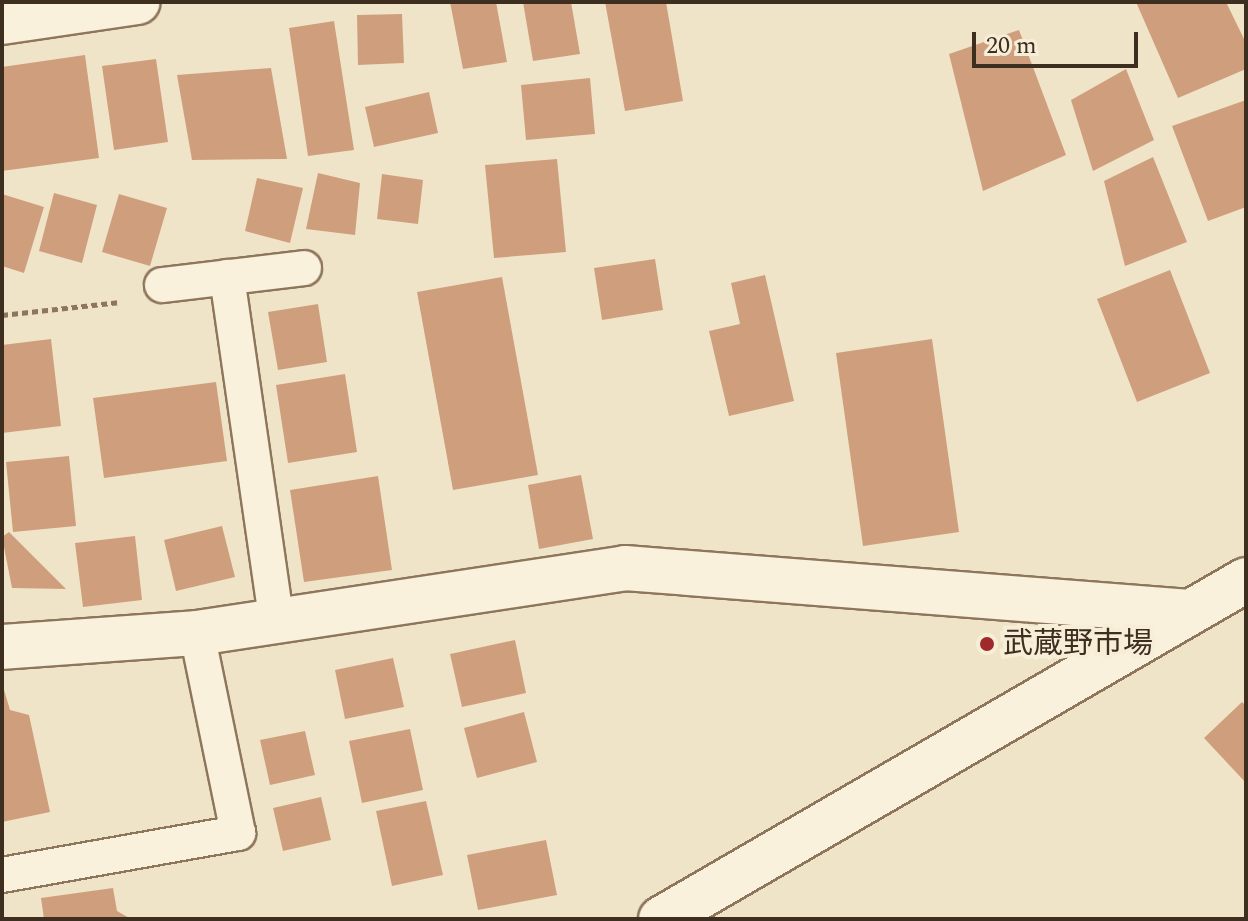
<!DOCTYPE html>
<meta charset="utf-8">
<style>
body{margin:0}
#map{position:relative;width:1248px;height:921px;overflow:hidden;background:#f0e4c8;font-family:Spectral,"Noto Sans JP",serif}
div>[style]{position:absolute}
.building>*{inset:0;background:#cf9f7d}
.path>*{height:5px;margin-top:-2.5px;transform-origin:0;background:repeating-linear-gradient(90deg,#8d765c 0 6px,transparent 0 10px)}
.roads{filter:drop-shadow(2px 0 #8d765c) drop-shadow(-2px 0 #8d765c) drop-shadow(0 2px #8d765c) drop-shadow(0 -2px #8d765c)}
.service>*{height:34px;margin:-17px;padding:0 17px;transform-origin:17px;border-radius:17px;background:#faf1dc}
.minor>*{height:44px;margin:-22px;padding:0 22px;transform-origin:22px;border-radius:22px;background:#faf1dc}
.tertiary>*{height:44px;margin:-22px;padding:0 22px;transform-origin:22px;border-radius:22px;background:#faf1dc}
.dots>*{width:22px;height:22px;translate:-50% -50%;box-sizing:border-box;border:4px solid #f7eed8;border-radius:50%}
span{translate:-50% -50%;white-space:nowrap;text-align:center;line-height:1.15;-webkit-text-stroke:8px #f7eed8;paint-order:stroke}
.poi-label{font-size:30px;color:#3d2e20}
.left{translate:0 -50%;text-align:left}
.frame{position:absolute;inset:0;border:4px solid #3d2e20;pointer-events:none}
.scale{position:absolute;left:972px;top:32px;width:166px;height:36px;box-sizing:border-box;border:4px solid #3d2e20;border-top:0;padding-left:10px;font-size:24px;line-height:28px;white-space:nowrap;color:#3d2e20;-webkit-text-stroke:6px #f7eed8;paint-order:stroke}
</style>
<div id="map">
<div class="building">
<i style="clip-path:polygon(450px 2px,496px 2px,507px 62px,463px 69px)"></i>
<i style="clip-path:polygon(523px 2px,571px 2px,580px 54px,533px 61px)"></i>
<i style="clip-path:polygon(605px 2px,666px 2px,683px 101px,625px 111px)"></i>
<i style="clip-path:polygon(1136px 2px,1226px 2px,1246px 43px,1246px 69px,1178px 98px)"></i>
<i style="clip-path:polygon(402px 14px,404px 63px,358px 65px,357px 15px)"></i>
<i style="clip-path:polygon(334px 21px,354px 150px,308px 156px,289px 28px)"></i>
<i style="clip-path:polygon(1019px 30px,1066px 155px,983px 191px,949px 54px)"></i>
<i style="clip-path:polygon(85px 55px,99px 158px,2px 171px,2px 67px)"></i>
<i style="clip-path:polygon(156px 59px,168px 142px,114px 150px,102px 66px)"></i>
<i style="clip-path:polygon(271px 68px,287px 159px,192px 160px,177px 75px)"></i>
<i style="clip-path:polygon(1126px 69px,1154px 140px,1093px 171px,1071px 100px)"></i>
<i style="clip-path:polygon(590px 78px,595px 134px,526px 140px,521px 85px)"></i>
<i style="clip-path:polygon(429px 92px,438px 133px,374px 147px,365px 107px)"></i>
<i style="clip-path:polygon(1246px 100px,1246px 207px,1208px 221px,1172px 126px)"></i>
<i style="clip-path:polygon(1153px 157px,1187px 242px,1125px 266px,1104px 181px)"></i>
<i style="clip-path:polygon(557px 159px,566px 252px,494px 258px,485px 165px)"></i>
<i style="clip-path:polygon(318px 173px,360px 183px,355px 235px,306px 229px)"></i>
<i style="clip-path:polygon(382px 174px,423px 180px,418px 224px,377px 219px)"></i>
<i style="clip-path:polygon(257px 178px,303px 188px,290px 243px,245px 231px)"></i>
<i style="clip-path:polygon(54px 193px,97px 205px,82px 263px,39px 251px)"></i>
<i style="clip-path:polygon(2px 194px,44px 207px,24px 273px,2px 266px)"></i>
<i style="clip-path:polygon(119px 194px,167px 208px,150px 266px,102px 252px)"></i>
<i style="clip-path:polygon(655px 259px,663px 310px,602px 320px,594px 268px)"></i>
<i style="clip-path:polygon(1170px 270px,1210px 373px,1137px 402px,1097px 299px)"></i>
<i style="clip-path:polygon(765px 275px,794px 401px,729px 416px,709px 331px,740px 324px,731px 283px)"></i>
<i style="clip-path:polygon(502px 277px,538px 475px,453px 490px,417px 292px)"></i>
<i style="clip-path:polygon(318px 304px,327px 362px,278px 370px,268px 312px)"></i>
<i style="clip-path:polygon(51px 339px,61px 426px,2px 433px,2px 345px)"></i>
<i style="clip-path:polygon(932px 339px,959px 532px,863px 546px,836px 353px)"></i>
<i style="clip-path:polygon(345px 374px,357px 452px,288px 463px,276px 385px)"></i>
<i style="clip-path:polygon(216px 382px,227px 461px,104px 478px,93px 398px)"></i>
<i style="clip-path:polygon(69px 456px,76px 526px,13px 532px,6px 462px)"></i>
<i style="clip-path:polygon(581px 475px,593px 539px,539px 549px,528px 485px)"></i>
<i style="clip-path:polygon(378px 476px,392px 570px,304px 582px,290px 490px)"></i>
<i style="clip-path:polygon(222px 526px,235px 577px,176px 591px,164px 540px)"></i>
<i style="clip-path:polygon(9px 532px,66px 589px,12px 588px,2px 537px)"></i>
<i style="clip-path:polygon(135px 536px,142px 600px,83px 607px,75px 543px)"></i>
<i style="clip-path:polygon(515px 640px,526px 693px,462px 707px,450px 654px)"></i>
<i style="clip-path:polygon(393px 658px,404px 707px,345px 719px,335px 670px)"></i>
<i style="clip-path:polygon(2px 683px,10px 710px,29px 715px,50px 812px,2px 822px)"></i>
<i style="clip-path:polygon(1242px 702px,1246px 706px,1246px 783px,1204px 738px)"></i>
<i style="clip-path:polygon(524px 712px,537px 762px,477px 778px,464px 728px)"></i>
<i style="clip-path:polygon(410px 729px,423px 790px,362px 803px,349px 741px)"></i>
<i style="clip-path:polygon(305px 731px,315px 775px,270px 785px,260px 740px)"></i>
<i style="clip-path:polygon(321px 797px,331px 840px,283px 851px,273px 808px)"></i>
<i style="clip-path:polygon(426px 801px,443px 875px,392px 886px,376px 811px)"></i>
<i style="clip-path:polygon(546px 840px,557px 895px,478px 910px,467px 855px)"></i>
<i style="clip-path:polygon(113px 888px,117px 911px,131px 919px,44px 919px,41px 898px)"></i>
</div>
<div class="path">
<i style="left:2px;top:315px;width:119px;rotate:-6.3deg"></i>
</div>
<div class="roads">
<div class="service">
<i style="left:227px;top:277px;width:345px;rotate:81.8deg"></i>
<i style="left:162px;top:285px;width:143px;rotate:-6.8deg"></i>
<i style="left:2px;top:875px;width:240px;rotate:-10.1deg"></i>
<i style="left:238px;top:833px;width:204px;rotate:-101.6deg"></i>
</div>
<div class="minor">
<i style="left:2px;top:22px;width:137px;rotate:-8.4deg"></i>
<i style="left:2px;top:647px;width:196px;rotate:-4.1deg"></i>
<i style="left:197px;top:633px;width:433px;rotate:-8.6deg"></i>
<i style="left:625px;top:568px;width:566px;rotate:4.46deg"></i>
</div>
<div class="tertiary">
<i style="left:661px;top:919px;width:676px;rotate:-30.09deg"></i>
</div>
</div>
<div class="dots">
<i style="left:987px;top:644px;background:#9e2a2b"></i>
</div>
<div class="poi-label">
<span class="left" style="left:1003px;top:644px">武蔵野市場</span>
</div>
<div class="frame"></div>
<div class="scale">20 m</div>
</div>
